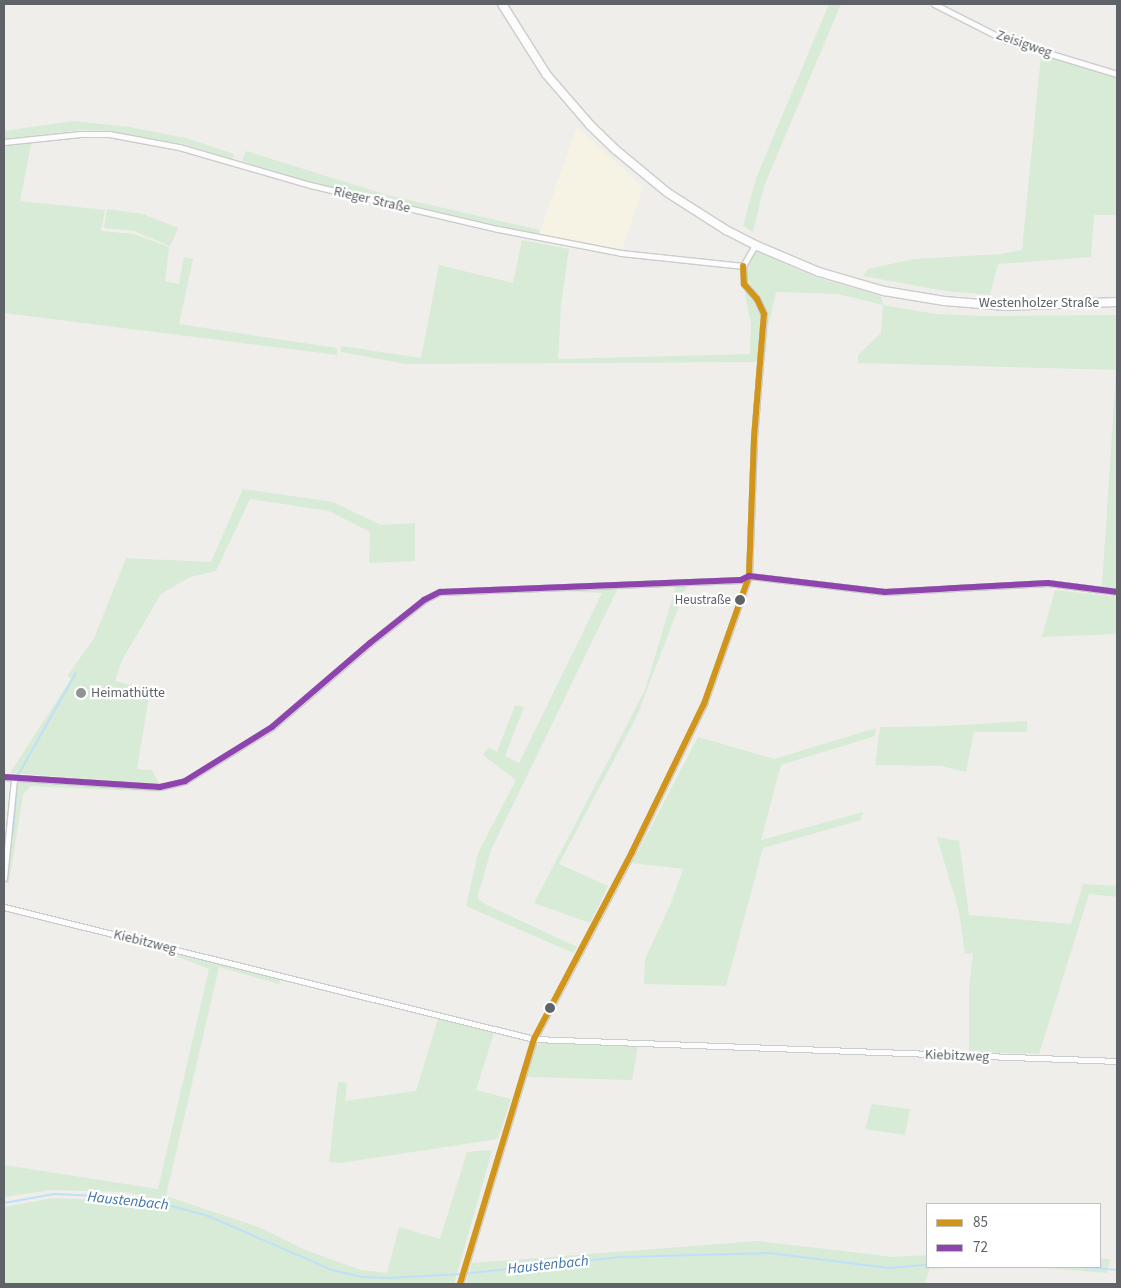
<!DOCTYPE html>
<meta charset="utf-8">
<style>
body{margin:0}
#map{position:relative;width:1121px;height:1288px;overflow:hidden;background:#efeeea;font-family:"Source Sans 3",sans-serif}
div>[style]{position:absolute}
.commercial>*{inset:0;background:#f7f3e4}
.green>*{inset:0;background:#d8ebd6}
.stream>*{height:2px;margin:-1px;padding:0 1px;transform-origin:1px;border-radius:1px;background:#bfe0f9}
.roads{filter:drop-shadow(1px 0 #cbcccc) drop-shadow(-1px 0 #cbcccc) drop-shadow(0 1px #cbcccc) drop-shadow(0 -1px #cbcccc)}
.street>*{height:5px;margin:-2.5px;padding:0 2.5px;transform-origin:2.5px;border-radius:2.5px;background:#fdfcfc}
.secondary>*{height:8px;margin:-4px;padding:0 4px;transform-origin:4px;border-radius:4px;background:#fdfcfc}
.bus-1>*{height:6px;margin:-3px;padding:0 3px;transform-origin:3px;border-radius:3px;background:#d1951a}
.bus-2>*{height:6px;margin:-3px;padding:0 3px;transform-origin:3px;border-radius:3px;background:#8e44ad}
.dots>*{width:14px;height:14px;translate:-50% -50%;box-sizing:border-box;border:2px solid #fff;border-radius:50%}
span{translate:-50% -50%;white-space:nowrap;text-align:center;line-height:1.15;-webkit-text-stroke:4.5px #fff;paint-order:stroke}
.bus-label{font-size:13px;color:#5f6368}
.right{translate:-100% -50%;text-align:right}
.street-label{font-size:14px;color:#5f6368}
.poi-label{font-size:14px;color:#5f6368}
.left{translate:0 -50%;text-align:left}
.water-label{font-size:15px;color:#4174aa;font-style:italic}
.frame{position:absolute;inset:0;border:5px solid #5f6368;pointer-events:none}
.legend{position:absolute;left:926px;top:1203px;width:175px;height:65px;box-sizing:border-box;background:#fff;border:1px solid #bfc1c3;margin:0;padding:6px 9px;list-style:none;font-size:15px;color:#5f6368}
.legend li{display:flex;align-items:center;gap:10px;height:25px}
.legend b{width:25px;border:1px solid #bfc1c3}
</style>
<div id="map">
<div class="commercial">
<i style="clip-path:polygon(577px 127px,643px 187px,622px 249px,539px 234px)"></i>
</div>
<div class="green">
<i style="clip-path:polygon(829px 4px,841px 4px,764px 186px,753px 232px,743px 226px,756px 178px)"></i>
<i style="clip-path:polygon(1041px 55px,1117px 78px,1117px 215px,1094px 215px,1091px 257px,998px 264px,990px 295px,945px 291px,863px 276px,868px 269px,914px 259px,1000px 254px,1022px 250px)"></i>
<i style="clip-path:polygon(73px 121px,130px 127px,186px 138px,234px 154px,232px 159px,184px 144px,109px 131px,81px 130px,4px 139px,4px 131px)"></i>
<i style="clip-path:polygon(32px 140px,20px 201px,105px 210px,101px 231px,134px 234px,169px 247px,165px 281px,179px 284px,184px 257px,193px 259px,179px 324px,337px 348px,337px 355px,4px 313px,4px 145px)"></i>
<i style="clip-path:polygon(246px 151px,387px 195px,540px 230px,539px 234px,500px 226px,311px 182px,242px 161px)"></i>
<i style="clip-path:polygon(107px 209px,143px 214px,178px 228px,170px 246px,134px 231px,104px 228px)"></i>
<i style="clip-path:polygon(522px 240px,569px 249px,561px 304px,558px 359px,750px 354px,751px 324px,740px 269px,748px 265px,755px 251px,818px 278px,881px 296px,883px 305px,936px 314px,984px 316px,1117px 315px,1117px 589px,1102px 587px,1116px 370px,858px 363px,858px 355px,881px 333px,883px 305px,838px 294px,776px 292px,768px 328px,766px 352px,759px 354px,758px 361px,755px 362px,406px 364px,341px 352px,341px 346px,421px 358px,439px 265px,513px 283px)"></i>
<i style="clip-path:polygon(243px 489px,333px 502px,381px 525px,415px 523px,415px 561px,369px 563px,370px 532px,329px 511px,250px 499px,216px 571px,190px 577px,161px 594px,122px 660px,115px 681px,150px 690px,137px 769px,152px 770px,159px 784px,10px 773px,71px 679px,68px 675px,94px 638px,126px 558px,211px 562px)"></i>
<i style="clip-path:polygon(687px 585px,637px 716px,559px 864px,608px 886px,590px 923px,534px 903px,645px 690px,676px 586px)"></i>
<i style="clip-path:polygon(619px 586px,491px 850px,478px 895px,478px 899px,487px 905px,577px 947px,573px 953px,466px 906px,478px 853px,516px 780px,483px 755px,489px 747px,497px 752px,515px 705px,524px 707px,505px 756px,519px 763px,602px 593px,557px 591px,557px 588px)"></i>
<i style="clip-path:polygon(1055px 590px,1117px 597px,1117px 634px,1042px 637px)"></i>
<i style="clip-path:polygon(1027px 721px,1027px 732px,974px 732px,966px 772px,942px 766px,875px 765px,880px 727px,946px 726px)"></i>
<i style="clip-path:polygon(876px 728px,875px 736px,781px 765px,761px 840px,863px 812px,861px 820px,763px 848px,726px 986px,644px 984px,645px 959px,671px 903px,683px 869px,632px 863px,698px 737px,774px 759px)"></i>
<i style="clip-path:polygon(15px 780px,161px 789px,160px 792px,30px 786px,23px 795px,9px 883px,5px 883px)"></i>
<i style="clip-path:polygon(937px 837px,959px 841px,969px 915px,1071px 924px,1083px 884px,1117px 886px,1117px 897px,1089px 894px,1039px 1054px,969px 1052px,969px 988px,973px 953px,965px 954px,959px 912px)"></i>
<i style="clip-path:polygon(179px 953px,281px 979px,279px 984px,219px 967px,166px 1196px,261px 1228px,305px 1250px,361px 1270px,387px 1273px,399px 1227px,440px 1239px,467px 1152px,489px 1150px,492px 1151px,454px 1284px,4px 1284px,4px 1207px,53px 1198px,125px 1201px,153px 1206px,155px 1199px,125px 1192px,52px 1190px,4px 1197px,4px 1165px,158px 1189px,209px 969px,178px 957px)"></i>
<i style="clip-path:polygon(438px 1019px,494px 1033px,476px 1090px,511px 1099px,498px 1139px,340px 1163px,329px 1162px,338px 1082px,347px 1083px,345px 1101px,416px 1091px)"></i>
<i style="clip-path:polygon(541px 1043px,638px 1046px,632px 1080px,529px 1077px,525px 1075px,535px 1047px)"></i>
<i style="clip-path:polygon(872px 1104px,910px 1109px,905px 1135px,865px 1129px)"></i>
<i style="clip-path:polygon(758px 1241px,893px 1257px,927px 1255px,927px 1267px,969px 1267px,930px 1269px,924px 1284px,466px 1284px,472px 1263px)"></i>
<i style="clip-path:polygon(1100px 1259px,1110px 1259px,1107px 1273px,1034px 1267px,1100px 1267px)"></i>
</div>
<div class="stream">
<i style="left:18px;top:775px;width:117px;rotate:-60.4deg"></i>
<i style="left:4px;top:833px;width:1px"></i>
<i style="left:13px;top:833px;width:50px;rotate:-85.4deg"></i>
<i style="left:4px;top:1203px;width:51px;rotate:-10.2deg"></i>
<i style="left:54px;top:1194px;width:71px;rotate:2.4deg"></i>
<i style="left:125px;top:1197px;width:32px;rotate:9deg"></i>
<i style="left:157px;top:1202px;width:53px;rotate:15.4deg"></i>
<i style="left:208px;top:1216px;width:135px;rotate:23.5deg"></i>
<i style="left:332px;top:1270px;width:32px;rotate:13deg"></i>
<i style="left:363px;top:1277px;width:26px;rotate:2deg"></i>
<i style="left:389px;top:1278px;width:72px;rotate:-3.2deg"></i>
<i style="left:461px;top:1274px;width:160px;rotate:-6.1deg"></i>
<i style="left:620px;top:1257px;width:149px;rotate:-1.5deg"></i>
<i style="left:769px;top:1253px;width:121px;rotate:7.1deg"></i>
<i style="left:889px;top:1268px;width:38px;rotate:-5deg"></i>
<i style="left:1084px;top:1267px;width:33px;rotate:5deg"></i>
</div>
<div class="roads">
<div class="street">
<i style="left:934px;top:4px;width:80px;rotate:26.9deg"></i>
<i style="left:1005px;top:40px;width:117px;rotate:16.9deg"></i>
<i style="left:4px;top:142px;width:77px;rotate:-5.9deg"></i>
<i style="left:81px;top:134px;width:28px"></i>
<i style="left:109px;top:134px;width:71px;rotate:10.5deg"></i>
<i style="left:179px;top:147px;width:136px;rotate:16.2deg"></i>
<i style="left:310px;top:185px;width:193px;rotate:13.2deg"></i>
<i style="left:498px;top:229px;width:125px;rotate:11deg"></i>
<i style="left:621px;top:253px;width:123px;rotate:6.1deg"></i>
<i style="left:743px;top:266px;width:24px;rotate:-60deg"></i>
<i style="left:4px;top:777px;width:156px;rotate:3.7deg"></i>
<i style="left:160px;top:787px;width:26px;rotate:-13deg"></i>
<i style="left:185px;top:781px;width:102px;rotate:-31.8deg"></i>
<i style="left:272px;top:727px;width:129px;rotate:-40.6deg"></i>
<i style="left:370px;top:643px;width:69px;rotate:-38.5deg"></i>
<i style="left:424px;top:600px;width:18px;rotate:-27deg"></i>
<i style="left:440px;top:592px;width:301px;rotate:-2.3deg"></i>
<i style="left:741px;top:580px;width:9px;rotate:-27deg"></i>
<i style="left:749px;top:576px;width:137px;rotate:6.7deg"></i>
<i style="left:885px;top:592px;width:163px;rotate:-3.2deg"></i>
<i style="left:1048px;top:583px;width:70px;rotate:7.4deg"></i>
<i style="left:4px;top:878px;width:100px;rotate:-84.2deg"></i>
<i style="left:4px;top:907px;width:546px;rotate:13.99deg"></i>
<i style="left:534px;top:1039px;width:583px;rotate:2.16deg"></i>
<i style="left:460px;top:1284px;width:256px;rotate:-73.2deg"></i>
<i style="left:534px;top:1039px;width:211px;rotate:-62.3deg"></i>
<i style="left:632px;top:852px;width:165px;rotate:-64.1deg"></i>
<i style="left:704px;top:704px;width:136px;rotate:-70.6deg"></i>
<i style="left:749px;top:576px;width:138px;rotate:-87.9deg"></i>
<i style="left:754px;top:438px;width:124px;rotate:-85.4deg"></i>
<i style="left:764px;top:314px;width:17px;rotate:-115deg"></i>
<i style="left:757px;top:299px;width:20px;rotate:-131deg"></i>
<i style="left:744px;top:284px;width:18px;rotate:-93deg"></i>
</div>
<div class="secondary">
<i style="left:502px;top:4px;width:83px;rotate:57.8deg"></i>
<i style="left:546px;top:74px;width:67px;rotate:49.2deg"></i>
<i style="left:590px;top:125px;width:36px;rotate:44deg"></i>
<i style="left:616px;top:150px;width:67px;rotate:39.6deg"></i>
<i style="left:668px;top:193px;width:69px;rotate:32.5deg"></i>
<i style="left:726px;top:230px;width:33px;rotate:27deg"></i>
<i style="left:755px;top:245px;width:69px;rotate:22.9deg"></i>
<i style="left:819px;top:272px;width:68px;rotate:16.3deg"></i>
<i style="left:884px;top:291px;width:61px;rotate:9.5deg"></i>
<i style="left:944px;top:301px;width:62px;rotate:4.6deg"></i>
<i style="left:1006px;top:306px;width:111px;rotate:-2.1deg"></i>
</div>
</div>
<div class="bus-1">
<i style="left:460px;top:1284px;width:256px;rotate:-73.2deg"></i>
<i style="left:534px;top:1039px;width:211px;rotate:-62.3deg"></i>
<i style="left:632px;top:852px;width:165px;rotate:-64.1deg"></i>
<i style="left:704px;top:704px;width:136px;rotate:-70.6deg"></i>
<i style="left:749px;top:576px;width:138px;rotate:-87.9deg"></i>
<i style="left:754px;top:438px;width:124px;rotate:-85.4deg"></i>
<i style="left:764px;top:314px;width:17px;rotate:-115deg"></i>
<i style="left:757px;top:299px;width:20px;rotate:-131deg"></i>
<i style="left:744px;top:284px;width:18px;rotate:-93deg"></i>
</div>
<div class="bus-2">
<i style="left:4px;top:777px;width:156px;rotate:3.7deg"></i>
<i style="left:160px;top:787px;width:26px;rotate:-13deg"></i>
<i style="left:185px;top:781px;width:102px;rotate:-31.8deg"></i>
<i style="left:272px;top:727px;width:129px;rotate:-40.6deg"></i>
<i style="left:370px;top:643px;width:69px;rotate:-38.5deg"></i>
<i style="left:424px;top:600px;width:18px;rotate:-27deg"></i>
<i style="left:440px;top:592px;width:301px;rotate:-2.3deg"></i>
<i style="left:741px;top:580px;width:9px;rotate:-27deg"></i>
<i style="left:749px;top:576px;width:137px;rotate:6.7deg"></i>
<i style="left:885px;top:592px;width:163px;rotate:-3.2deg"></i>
<i style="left:1048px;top:583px;width:70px;rotate:7.4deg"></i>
</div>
<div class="dots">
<i style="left:740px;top:600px;background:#5f6368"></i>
<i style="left:81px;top:693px;background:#919496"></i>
<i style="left:550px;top:1008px;background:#5f6368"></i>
</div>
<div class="bus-label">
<span class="right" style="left:731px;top:600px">Heustraße</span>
</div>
<div class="street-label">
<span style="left:1024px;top:44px;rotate:19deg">Zeisigweg</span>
<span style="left:372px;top:200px;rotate:13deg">Rieger Straße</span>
<span style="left:1039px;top:303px">Westenholzer Straße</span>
<span style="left:145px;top:942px;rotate:14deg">Kiebitzweg</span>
<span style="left:957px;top:1056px;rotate:2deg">Kiebitzweg</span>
</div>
<div class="poi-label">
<span class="left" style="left:91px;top:693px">Heimathütte</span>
</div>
<div class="water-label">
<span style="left:128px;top:1201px;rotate:6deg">Haustenbach</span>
<span style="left:548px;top:1265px;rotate:-6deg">Haustenbach</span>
</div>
<div class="frame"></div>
<ul class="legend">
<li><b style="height:6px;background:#d1951a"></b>85</li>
<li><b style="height:6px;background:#8e44ad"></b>72</li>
</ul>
</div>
